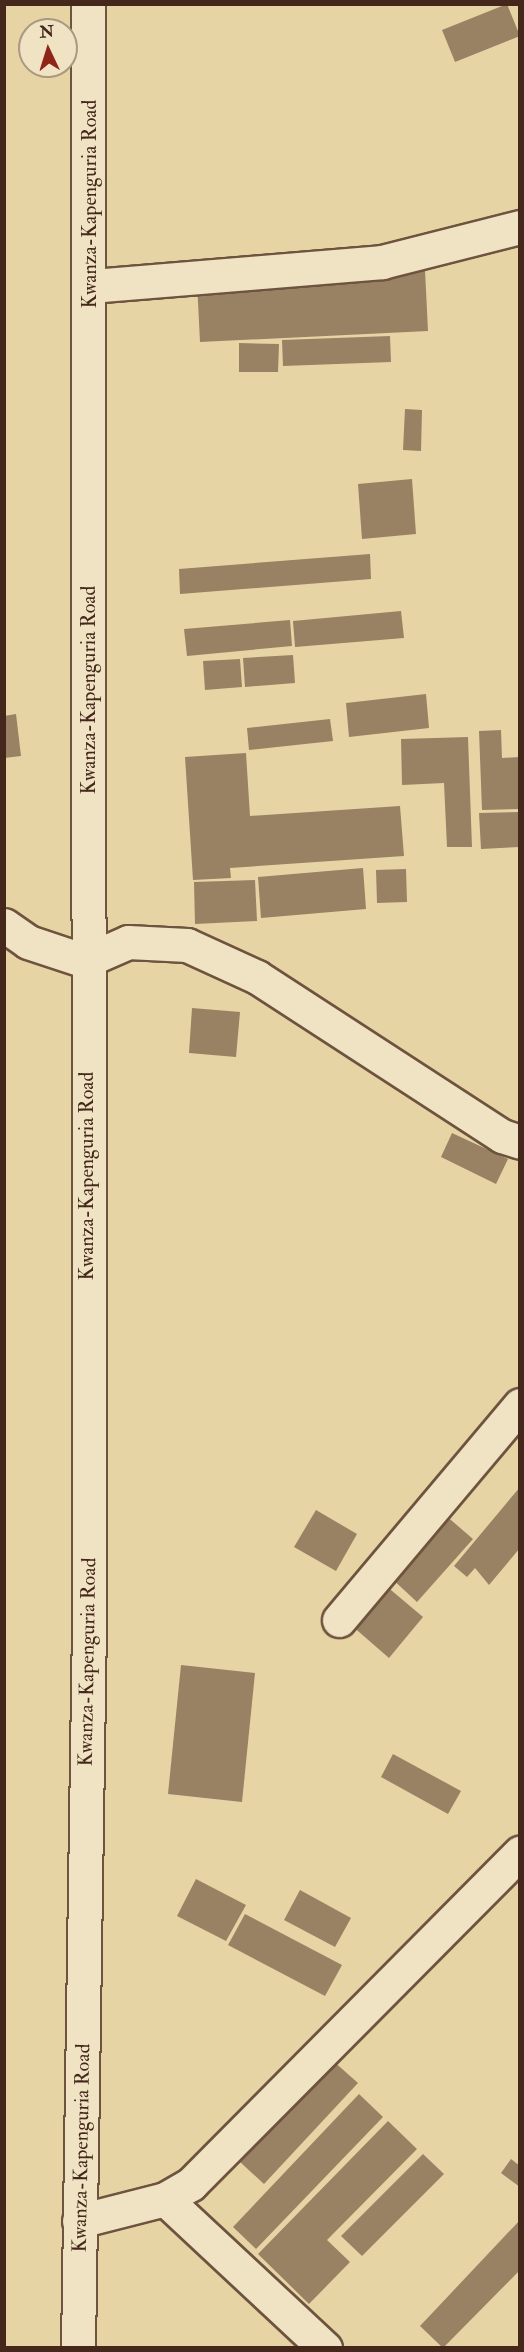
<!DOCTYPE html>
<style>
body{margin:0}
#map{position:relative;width:524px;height:2352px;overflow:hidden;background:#e7d4a5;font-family:"IM FELL Double Pica",serif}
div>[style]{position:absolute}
.building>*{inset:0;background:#998163}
.roads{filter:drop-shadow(2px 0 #6e533e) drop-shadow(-2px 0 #6e533e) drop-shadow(0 2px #6e533e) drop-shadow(0 -2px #6e533e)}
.minor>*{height:33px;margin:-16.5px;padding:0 16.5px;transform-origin:16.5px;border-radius:16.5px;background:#efe3c4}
.tertiary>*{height:33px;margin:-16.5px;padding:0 16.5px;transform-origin:16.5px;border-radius:16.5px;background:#efe3c4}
span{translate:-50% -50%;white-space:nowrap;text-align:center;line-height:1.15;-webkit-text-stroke:5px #efe3c4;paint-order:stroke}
.street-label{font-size:20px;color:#45281b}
.frame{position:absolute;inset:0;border:6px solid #45281b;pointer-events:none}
.north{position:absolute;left:18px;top:18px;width:60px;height:60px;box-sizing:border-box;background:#efe3c4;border:2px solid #ab9880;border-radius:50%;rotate:356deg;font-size:16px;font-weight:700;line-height:24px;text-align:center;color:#45281b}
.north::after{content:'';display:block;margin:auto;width:21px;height:27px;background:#8f2418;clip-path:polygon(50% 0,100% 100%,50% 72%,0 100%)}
</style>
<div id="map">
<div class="building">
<i style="clip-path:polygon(507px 4px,520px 36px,455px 62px,442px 30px)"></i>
<i style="clip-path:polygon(425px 270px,428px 331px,200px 342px,197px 282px)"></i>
<i style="clip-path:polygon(390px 336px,391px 362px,283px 366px,282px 340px)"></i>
<i style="clip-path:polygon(239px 343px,279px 344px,278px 372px,239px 372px)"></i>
<i style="clip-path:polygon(405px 409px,422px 410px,421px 451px,403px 450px)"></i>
<i style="clip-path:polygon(412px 479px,416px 534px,362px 539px,358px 484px)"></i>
<i style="clip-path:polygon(370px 554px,371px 579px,180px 594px,179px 569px)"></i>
<i style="clip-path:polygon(401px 611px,404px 638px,295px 647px,293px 621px)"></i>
<i style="clip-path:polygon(290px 620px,292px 646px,187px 656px,184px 629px)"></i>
<i style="clip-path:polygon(293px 655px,295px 683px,245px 687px,243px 658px)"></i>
<i style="clip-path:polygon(240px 659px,242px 687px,205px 690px,203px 661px)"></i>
<i style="clip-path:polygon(426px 694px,429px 728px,349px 737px,346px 703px)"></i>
<i style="clip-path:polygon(16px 714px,21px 756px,4px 758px,4px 716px)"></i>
<i style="clip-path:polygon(330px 719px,333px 741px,249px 750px,247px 728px)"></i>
<i style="clip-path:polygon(501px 730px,502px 758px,520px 757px,520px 809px,482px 810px,479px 731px)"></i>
<i style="clip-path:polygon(468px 737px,472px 847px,447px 847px,444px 783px,402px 785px,401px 739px)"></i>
<i style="clip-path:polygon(246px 753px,250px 816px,400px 806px,404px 856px,230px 868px,231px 878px,193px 880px,185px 757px)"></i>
<i style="clip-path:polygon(520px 812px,520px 847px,481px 849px,479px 813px)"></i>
<i style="clip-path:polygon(363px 868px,366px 909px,261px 918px,258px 877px)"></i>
<i style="clip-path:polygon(406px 869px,407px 902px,377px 903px,376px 870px)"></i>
<i style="clip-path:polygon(255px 880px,257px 921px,195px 924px,194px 882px)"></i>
<i style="clip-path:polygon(192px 1008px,240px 1012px,236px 1057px,189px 1053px)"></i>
<i style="clip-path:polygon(452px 1133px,508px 1159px,496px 1184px,441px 1157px)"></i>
<i style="clip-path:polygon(520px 1487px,520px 1548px,489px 1585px,475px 1568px,467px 1577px,454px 1566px)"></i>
<i style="clip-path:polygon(316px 1510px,357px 1534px,336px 1571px,294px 1547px)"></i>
<i style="clip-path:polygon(444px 1514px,473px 1539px,417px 1602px,389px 1576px)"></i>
<i style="clip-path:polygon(385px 1585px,423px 1617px,389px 1658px,351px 1625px)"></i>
<i style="clip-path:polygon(181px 1665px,255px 1673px,242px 1802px,168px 1794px)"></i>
<i style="clip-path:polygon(393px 1754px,461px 1791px,448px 1814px,381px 1777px)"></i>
<i style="clip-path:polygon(196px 1879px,246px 1905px,226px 1941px,177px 1916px)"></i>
<i style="clip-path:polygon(300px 1890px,351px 1918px,335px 1947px,284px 1920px)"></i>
<i style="clip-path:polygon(245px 1914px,342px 1965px,325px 1996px,228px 1945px)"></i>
<i style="clip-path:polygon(332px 2060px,358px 2083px,264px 2184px,239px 2161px)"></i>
<i style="clip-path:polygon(359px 2094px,383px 2117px,256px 2249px,233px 2227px)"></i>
<i style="clip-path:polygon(388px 2121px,417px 2149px,327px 2240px,350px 2262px,309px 2304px,258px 2254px)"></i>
<i style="clip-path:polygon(423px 2154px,444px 2174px,362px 2256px,341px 2236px)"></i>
<i style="clip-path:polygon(511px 2159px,520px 2166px,520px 2187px,501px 2173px)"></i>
<i style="clip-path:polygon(520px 2220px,520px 2270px,443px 2348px,420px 2326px)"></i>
</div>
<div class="roads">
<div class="minor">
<i style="left:91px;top:286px;width:292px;rotate:-4.7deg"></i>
<i style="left:382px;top:262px;width:142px;rotate:-14.2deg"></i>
<i style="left:4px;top:925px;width:29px;rotate:35deg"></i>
<i style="left:28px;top:942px;width:60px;rotate:18.4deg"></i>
<i style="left:85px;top:961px;width:47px;rotate:-23.8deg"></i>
<i style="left:128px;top:942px;width:59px;rotate:2.9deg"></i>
<i style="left:187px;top:945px;width:77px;rotate:24.6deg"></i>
<i style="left:257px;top:977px;width:292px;rotate:33deg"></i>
<i style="left:502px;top:1136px;width:19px;rotate:18deg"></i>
<i style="left:339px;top:1620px;width:281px;rotate:-49.9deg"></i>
<i style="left:165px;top:2199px;width:219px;rotate:43deg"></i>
<i style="left:79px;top:2221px;width:89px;rotate:-14.3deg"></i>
<i style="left:165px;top:2199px;width:30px;rotate:-30deg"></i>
<i style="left:191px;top:2184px;width:467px;rotate:-45.2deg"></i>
</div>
<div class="tertiary">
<i style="left:78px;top:2348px;width:728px;rotate:-89.13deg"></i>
<i style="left:89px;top:1620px;width:1616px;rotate:-90.04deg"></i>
</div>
</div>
<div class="street-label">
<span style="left:89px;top:204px;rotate:-90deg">Kwanza-Kapenguria Road</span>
<span style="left:88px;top:690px;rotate:-90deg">Kwanza-Kapenguria Road</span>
<span style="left:86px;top:1176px;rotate:-90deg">Kwanza-Kapenguria Road</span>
<span style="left:87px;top:1662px;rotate:-89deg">Kwanza-Kapenguria Road</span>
<span style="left:81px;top:2148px;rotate:-89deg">Kwanza-Kapenguria Road</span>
</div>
<div class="frame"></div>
<div class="north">N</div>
</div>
